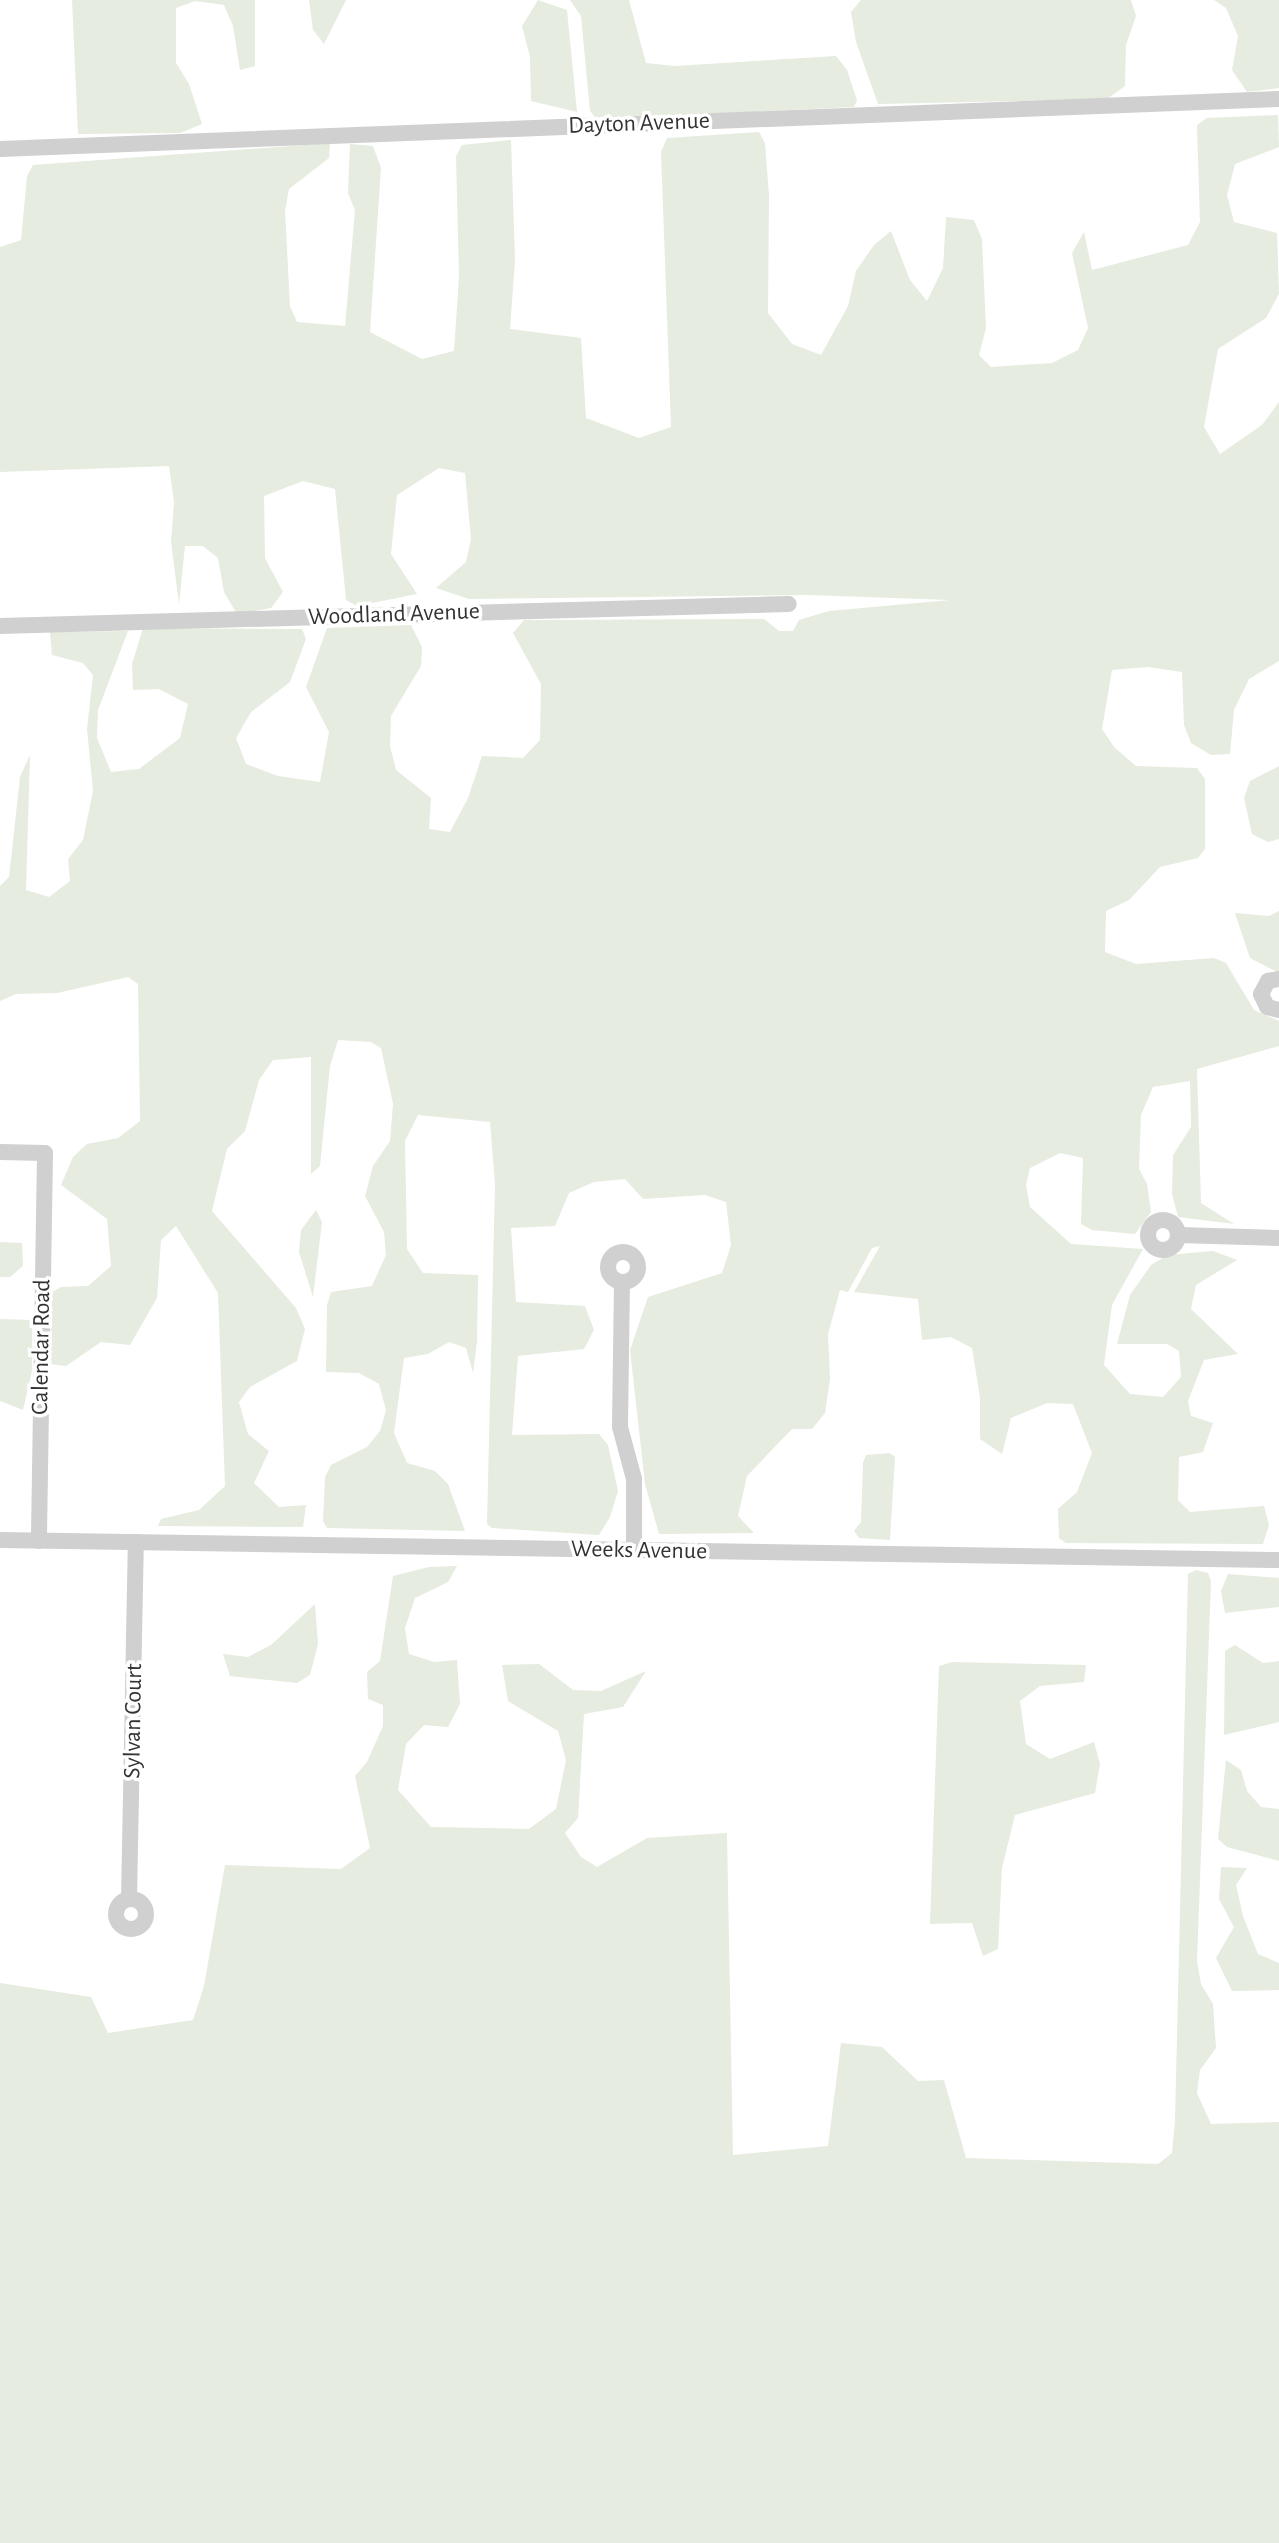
<!DOCTYPE html>
<style>
body{margin:0}
#map{position:relative;width:1279px;height:2543px;overflow:hidden;background:#fff;font-family:"Alegreya Sans",sans-serif}
div>[style]{position:absolute}
.green>*{inset:0;background:#e6ecdf}
.minor>*{height:16px;margin:-8px;padding:0 8px;transform-origin:8px;border-radius:8px;background:#d0d0d0}
.minor>.ring{margin:-8px;padding:0;box-sizing:content-box;background:none;border:16px solid #d0d0d0;border-radius:50%}
span{translate:-50% -50%;white-space:nowrap;text-align:center;line-height:1.15;-webkit-text-stroke:7px #fff;paint-order:stroke}
.street-label{font-size:24px;color:#333}
</style>
<div id="map">
<div class="green">
<i style="clip-path:polygon(72px 0,255px 0,255px 66px,240px 70px,233px 26px,224px 5px,195px 1px,176px 8px,176px 63px,189px 84px,202px 124px,180px 133px,78px 134px)"></i>
<i style="clip-path:polygon(309px 0,346px 0,324px 44px,313px 30px)"></i>
<i style="clip-path:polygon(538px 0,567px 10px,577px 112px,531px 101px,530px 57px,522px 26px)"></i>
<i style="clip-path:polygon(570px 0,629px 0,646px 63px,674px 66px,836px 56px,847px 70px,857px 100px,854px 107px,597px 119px,590px 111px,581px 16px)"></i>
<i style="clip-path:polygon(861px 0,1131px 0,1136px 16px,1126px 45px,1125px 86px,1107px 99px,878px 104px,856px 42px,851px 12px)"></i>
<i style="clip-path:polygon(1214px 0,1279px 0,1279px 88px,1247px 92px,1232px 70px,1238px 36px,1226px 8px)"></i>
<i style="clip-path:polygon(1278px 115px,1279px 147px,1235px 164px,1227px 195px,1234px 222px,1277px 233px,1279px 294px,1266px 318px,1218px 349px,1204px 427px,1220px 454px,1262px 425px,1279px 402px,1279px 661px,1249px 679px,1234px 710px,1230px 754px,1211px 755px,1191px 743px,1184px 725px,1182px 672px,1148px 667px,1112px 670px,1102px 729px,1114px 747px,1136px 766px,1197px 768px,1205px 779px,1205px 849px,1198px 858px,1160px 867px,1129px 900px,1106px 911px,1105px 952px,1136px 964px,1214px 958px,1226px 963px,1254px 1010px,1279px 1021px,1279px 1046px,1197px 1069px,1201px 1203px,1234px 1224px,1178px 1217px,1172px 1194px,1173px 1155px,1191px 1127px,1190px 1081px,1153px 1087px,1141px 1115px,1139px 1169px,1147px 1184px,1151px 1212px,1135px 1234px,1092px 1230px,1081px 1224px,1083px 1158px,1060px 1153px,1030px 1168px,1026px 1185px,1030px 1207px,1071px 1244px,1143px 1249px,1112px 1305px,1104px 1365px,1130px 1394px,1163px 1397px,1181px 1377px,1179px 1351px,1167px 1344px,1117px 1344px,1130px 1295px,1151px 1265px,1168px 1255px,1213px 1251px,1237px 1260px,1196px 1285px,1191px 1309px,1238px 1354px,1204px 1360px,1188px 1401px,1191px 1416px,1213px 1423px,1203px 1452px,1179px 1457px,1178px 1500px,1190px 1512px,1264px 1506px,1269px 1525px,1263px 1544px,1066px 1543px,1059px 1538px,1058px 1509px,1077px 1492px,1092px 1453px,1073px 1404px,1047px 1403px,1011px 1418px,1002px 1454px,980px 1439px,980px 1398px,972px 1348px,951px 1337px,922px 1340px,918px 1299px,854px 1292px,880px 1246px,872px 1248px,848px 1292px,840px 1290px,828px 1334px,830px 1379px,825px 1413px,812px 1429px,792px 1429px,747px 1476px,738px 1516px,754px 1533px,659px 1534px,645px 1484px,630px 1350px,648px 1297px,722px 1273px,731px 1245px,726px 1202px,705px 1195px,643px 1199px,625px 1179px,594px 1182px,569px 1193px,555px 1226px,511px 1228px,516px 1302px,585px 1306px,594px 1330px,584px 1349px,518px 1356px,512px 1435px,599px 1434px,608px 1445px,618px 1491px,610px 1517px,599px 1535px,492px 1528px,487px 1524px,495px 1184px,490px 1122px,418px 1115px,405px 1141px,407px 1249px,423px 1273px,478px 1275px,477px 1342px,473px 1373px,466px 1348px,449px 1342px,428px 1354px,404px 1358px,394px 1433px,407px 1463px,435px 1471px,448px 1484px,465px 1531px,327px 1528px,323px 1521px,325px 1477px,331px 1465px,367px 1447px,380px 1431px,386px 1410px,379px 1384px,359px 1373px,326px 1372px,327px 1305px,331px 1292px,372px 1286px,386px 1255px,384px 1232px,365px 1196px,373px 1166px,390px 1141px,393px 1104px,381px 1048px,371px 1042px,338px 1040px,330px 1066px,320px 1166px,311px 1174px,311px 1057px,273px 1060px,259px 1080px,245px 1131px,227px 1149px,212px 1211px,296px 1308px,305px 1329px,297px 1361px,250px 1387px,239px 1402px,248px 1434px,269px 1451px,254px 1483px,279px 1507px,306px 1505px,303px 1527px,158px 1526px,161px 1519px,199px 1510px,225px 1486px,218px 1293px,176px 1226px,161px 1240px,157px 1298px,130px 1345px,101px 1342px,66px 1366px,50px 1364px,52px 1292px,61px 1287px,88px 1286px,111px 1266px,107px 1219px,61px 1185px,73px 1157px,87px 1144px,118px 1138px,140px 1121px,138px 984px,128px 977px,57px 993px,16px 994px,0 1001px,0 886px,9px 877px,20px 777px,30px 755px,26px 890px,49px 897px,70px 881px,68px 859px,83px 840px,93px 791px,87px 729px,93px 675px,83px 663px,52px 655px,50px 632px,128px 631px,98px 710px,97px 738px,111px 772px,139px 769px,180px 738px,188px 704px,159px 689px,133px 690px,132px 664px,143px 628px,302px 629px,306px 639px,290px 682px,251px 712px,236px 738px,246px 764px,278px 776px,320px 782px,329px 732px,306px 687px,327px 628px,411px 625px,422px 647px,421px 666px,391px 716px,390px 746px,396px 770px,431px 798px,429px 829px,450px 832px,468px 798px,482px 756px,523px 758px,540px 740px,541px 684px,513px 633px,524px 620px,764px 619px,779px 631px,793px 631px,799px 620px,829px 611px,950px 600px,809px 595px,469px 599px,436px 588px,466px 562px,471px 539px,465px 473px,439px 468px,397px 495px,391px 554px,417px 594px,357px 606px,346px 600px,335px 489px,303px 481px,264px 496px,265px 558px,283px 592px,271px 608px,237px 614px,224px 592px,218px 558px,203px 546px,185px 546px,179px 604px,171px 542px,174px 502px,169px 466px,0 472px,0 247px,21px 240px,27px 176px,33px 165px,330px 143px,329px 158px,289px 189px,285px 211px,290px 306px,297px 322px,345px 326px,355px 210px,348px 193px,350px 144px,373px 146px,381px 168px,370px 332px,422px 359px,454px 351px,459px 277px,456px 156px,462px 145px,511px 140px,515px 260px,510px 329px,581px 338px,586px 418px,639px 438px,671px 427px,661px 152px,667px 138px,759px 132px,765px 143px,769px 195px,768px 313px,792px 344px,821px 355px,848px 306px,856px 271px,874px 245px,891px 231px,910px 280px,927px 301px,943px 268px,946px 217px,974px 220px,982px 239px,986px 328px,979px 355px,991px 367px,1052px 363px,1078px 350px,1088px 328px,1072px 253px,1084px 232px,1092px 270px,1188px 245px,1200px 222px,1197px 125px,1207px 118px)"></i>
<i style="clip-path:polygon(1279px 766px,1279px 839px,1268px 842px,1252px 834px,1244px 798px,1250px 781px)"></i>
<i style="clip-path:polygon(1279px 911px,1279px 973px,1250px 958px,1235px 913px,1269px 916px)"></i>
<i style="clip-path:polygon(316px 1210px,322px 1222px,313px 1297px,299px 1252px,301px 1230px)"></i>
<i style="clip-path:polygon(0 1242px,22px 1243px,23px 1266px,10px 1277px,0 1277px)"></i>
<i style="clip-path:polygon(0 1319px,32px 1320px,32px 1371px,23px 1410px,0 1401px)"></i>
<i style="clip-path:polygon(890px 1453px,895px 1457px,890px 1540px,859px 1538px,854px 1531px,861px 1522px,863px 1463px,866px 1455px)"></i>
<i style="clip-path:polygon(457px 1566px,448px 1582px,415px 1598px,405px 1628px,409px 1654px,434px 1662px,457px 1660px,460px 1704px,448px 1727px,424px 1725px,406px 1744px,398px 1790px,431px 1827px,529px 1829px,556px 1809px,566px 1760px,558px 1731px,508px 1701px,502px 1665px,539px 1664px,573px 1690px,601px 1691px,646px 1671px,623px 1707px,584px 1714px,578px 1818px,565px 1833px,581px 1857px,597px 1867px,647px 1838px,727px 1833px,733px 2155px,828px 2146px,841px 2043px,882px 2047px,918px 2081px,944px 2080px,966px 2158px,1158px 2164px,1172px 2153px,1175px 2121px,1188px 1574px,1196px 1570px,1208px 1573px,1211px 1581px,1197px 1961px,1201px 1984px,1213px 2004px,1216px 2048px,1200px 2070px,1197px 2093px,1211px 2124px,1279px 2122px,1279px 2543px,0 2543px,0 1983px,91px 1997px,108px 2033px,193px 2020px,204px 1986px,225px 1865px,341px 1869px,370px 1848px,355px 1776px,367px 1762px,383px 1726px,383px 1705px,368px 1699px,367px 1672px,380px 1661px,393px 1576px,429px 1567px)"></i>
<i style="clip-path:polygon(1228px 1574px,1279px 1578px,1279px 1607px,1225px 1613px,1221px 1591px)"></i>
<i style="clip-path:polygon(315px 1604px,318px 1644px,310px 1675px,297px 1683px,230px 1676px,223px 1654px,248px 1657px,271px 1645px)"></i>
<i style="clip-path:polygon(1235px 1645px,1263px 1663px,1279px 1661px,1279px 1722px,1224px 1735px,1225px 1651px)"></i>
<i style="clip-path:polygon(952px 1662px,1086px 1665px,1084px 1682px,1040px 1686px,1020px 1701px,1026px 1744px,1050px 1759px,1094px 1742px,1100px 1764px,1095px 1793px,1015px 1815px,1002px 1868px,998px 1949px,983px 1956px,972px 1923px,930px 1924px,939px 1666px)"></i>
<i style="clip-path:polygon(1226px 1760px,1241px 1770px,1247px 1791px,1261px 1807px,1279px 1809px,1279px 1861px,1227px 1847px,1218px 1839px)"></i>
<i style="clip-path:polygon(1221px 1867px,1247px 1868px,1236px 1885px,1243px 1916px,1258px 1954px,1279px 1963px,1279px 1990px,1232px 1991px,1216px 1958px,1234px 1927px,1219px 1899px)"></i>
</div>
<div class="minor">
<i style="left:0;top:149px;width:1280px;rotate:-2.24deg"></i>
<i style="left:0;top:626px;width:789px;rotate:-1.6deg"></i>
<i style="left:1279px;top:979px;width:11px;rotate:170deg"></i>
<i style="left:1268px;top:981px;width:15px;rotate:118deg"></i>
<i style="left:1261px;top:994px;width:14px;rotate:65deg"></i>
<i style="left:1267px;top:1007px;width:12px;rotate:14deg"></i>
<i style="left:0;top:1152px;width:45px;rotate:1.3deg"></i>
<i style="left:45px;top:1153px;width:388px;rotate:90.9deg"></i>
<i class="ring" style="left:1148px;top:1220px;width:14px;height:14px"></i>
<i style="left:1178px;top:1235px;width:101px;rotate:1.7deg"></i>
<i class="ring" style="left:608px;top:1252px;width:14px;height:14px"></i>
<i style="left:622px;top:1282px;width:145px;rotate:90.8deg"></i>
<i style="left:620px;top:1427px;width:54px;rotate:74.9deg"></i>
<i style="left:634px;top:1479px;width:72px;rotate:90deg"></i>
<i style="left:0;top:1540px;width:1279px;rotate:0.9deg"></i>
<i style="left:129px;top:1899px;width:357px;rotate:-88.9deg"></i>
<i class="ring" style="left:116px;top:1899px;width:14px;height:14px"></i>
</div>
<div class="street-label">
<span style="left:639px;top:124px;rotate:-2deg">Dayton Avenue</span>
<span style="left:394px;top:615px;rotate:-2deg">Woodland Avenue</span>
<span style="left:42px;top:1347px;rotate:-89deg">Calendar Road</span>
<span style="left:639px;top:1551px;rotate:1deg">Weeks Avenue</span>
<span style="left:134px;top:1721px;rotate:-89deg">Sylvan Court</span>
</div>
</div>
